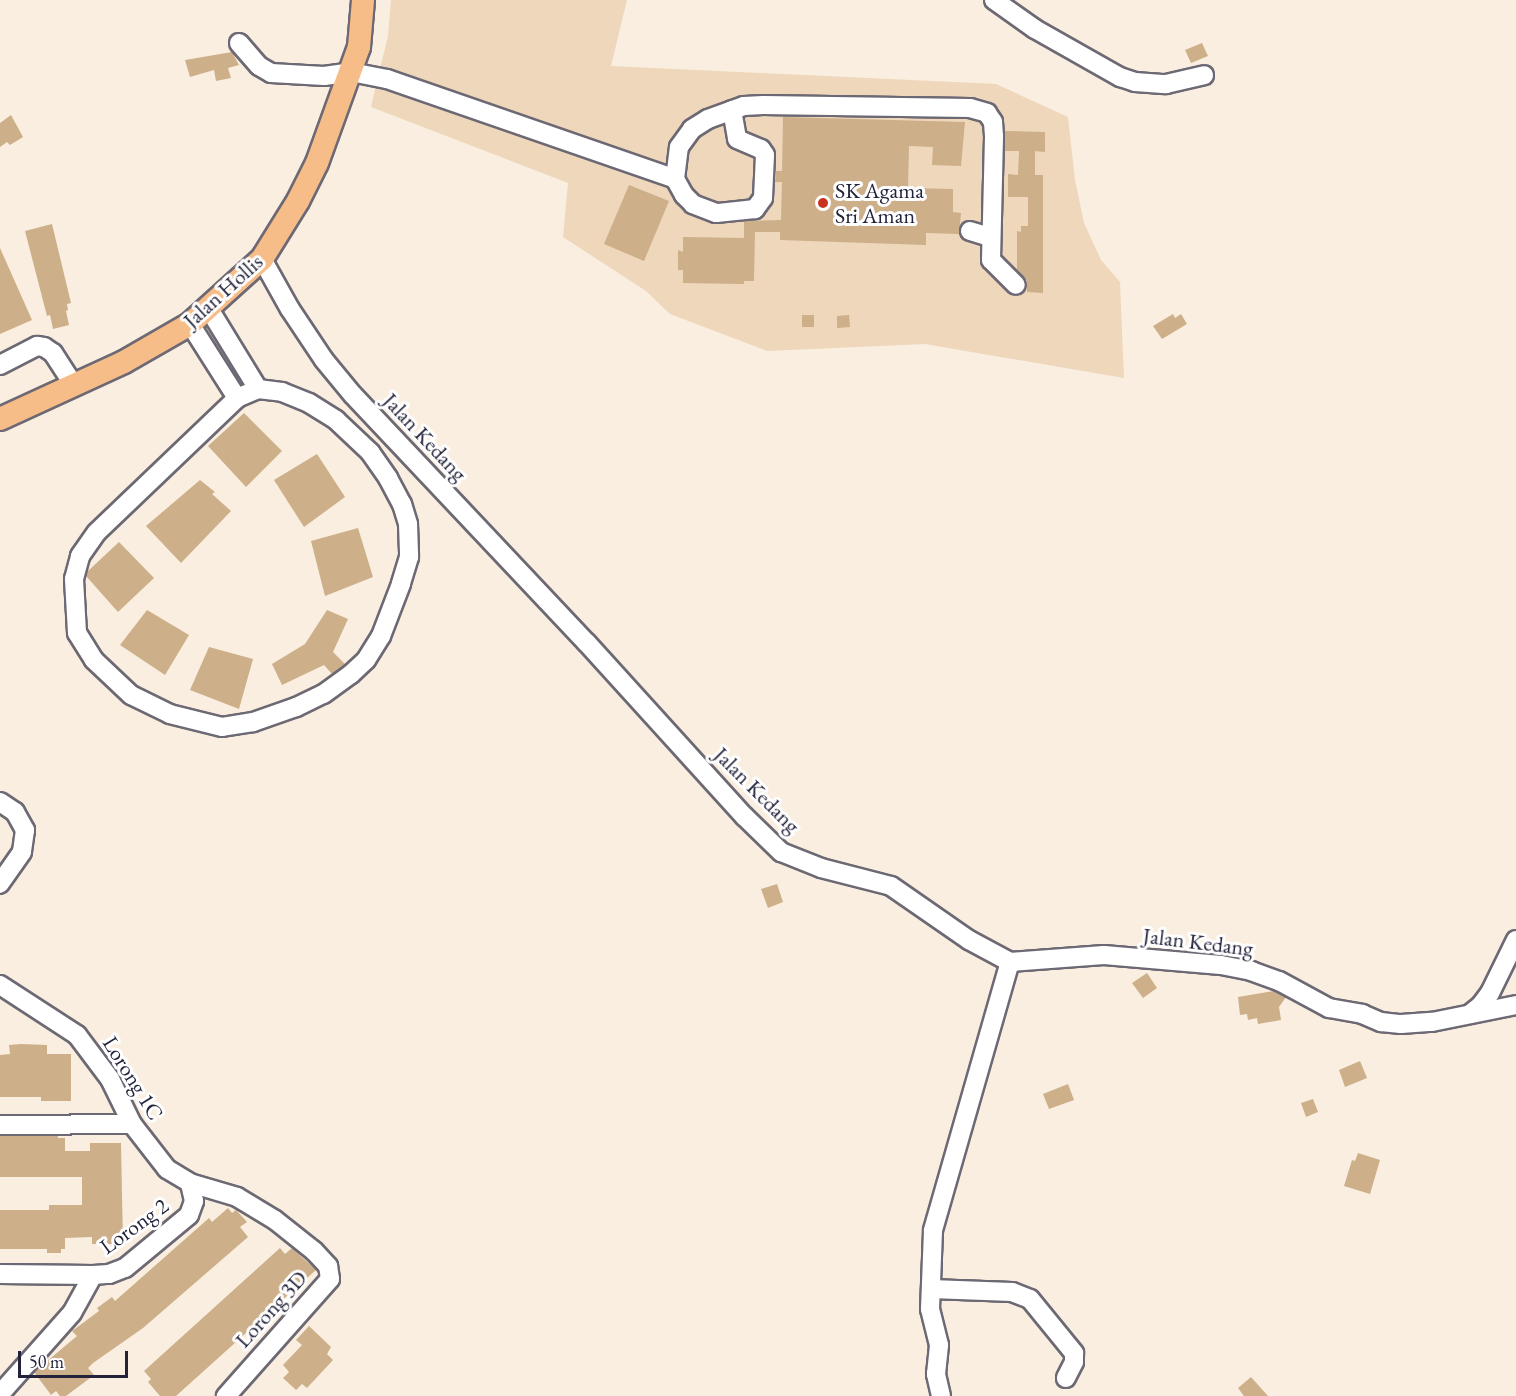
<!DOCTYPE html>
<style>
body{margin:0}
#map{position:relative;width:1516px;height:1396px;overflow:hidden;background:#f9eedf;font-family:"EB Garamond",serif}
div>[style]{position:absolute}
.built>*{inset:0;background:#eed7bb}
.building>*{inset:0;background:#cdaf8a}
.roads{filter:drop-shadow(2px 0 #6d6974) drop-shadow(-2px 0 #6d6974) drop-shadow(0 2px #6d6974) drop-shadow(0 -2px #6d6974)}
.minor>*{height:18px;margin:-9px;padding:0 9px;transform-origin:9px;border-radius:9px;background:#fff}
.major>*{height:22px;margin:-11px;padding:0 11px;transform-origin:11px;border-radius:11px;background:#f7bd88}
.dots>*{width:16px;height:16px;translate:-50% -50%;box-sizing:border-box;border:3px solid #fff;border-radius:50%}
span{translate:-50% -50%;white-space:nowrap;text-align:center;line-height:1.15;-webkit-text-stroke:6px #fff;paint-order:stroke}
.poi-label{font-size:22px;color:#22223b}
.left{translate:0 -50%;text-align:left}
.street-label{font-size:22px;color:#22223b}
.scale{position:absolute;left:18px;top:1351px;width:110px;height:27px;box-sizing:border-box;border:3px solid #22223b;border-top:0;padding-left:8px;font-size:18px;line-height:21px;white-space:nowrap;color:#22223b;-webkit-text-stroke:4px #fff;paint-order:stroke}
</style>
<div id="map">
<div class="built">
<i style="clip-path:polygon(391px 0,627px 0,611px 66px,996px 84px,1068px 117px,1075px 180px,1084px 223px,1101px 260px,1120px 282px,1124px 378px,925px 344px,767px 351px,670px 314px,646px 291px,563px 237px,568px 183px,371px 107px,388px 36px)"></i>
</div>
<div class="building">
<i style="clip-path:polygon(1202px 43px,1208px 56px,1191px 63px,1185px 50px)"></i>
<i style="clip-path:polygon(232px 52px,239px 65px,228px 68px,231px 78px,216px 81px,214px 70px,190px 77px,185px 60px)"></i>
<i style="clip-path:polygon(11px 115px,23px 137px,10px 145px,7px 142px,0 147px,0 123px)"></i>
<i style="clip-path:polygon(783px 117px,965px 122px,961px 166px,932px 165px,933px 147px,909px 146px,908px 188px,953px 189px,953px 212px,961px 213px,959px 234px,926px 233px,926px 245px,780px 240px,780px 232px,755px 232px,754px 281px,744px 281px,744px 284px,683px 283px,683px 270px,678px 270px,678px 250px,683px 252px,683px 237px,744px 238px,744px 221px,781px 220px,782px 182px,775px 182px,776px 171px,782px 171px)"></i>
<i style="clip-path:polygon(1005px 131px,1045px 132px,1045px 152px,1035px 151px,1035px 175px,1043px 175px,1043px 293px,1027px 292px,1027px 280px,1017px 270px,1017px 231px,1021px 232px,1021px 226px,1028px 226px,1028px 197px,1008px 197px,1008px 174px,1018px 175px,1019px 151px,1005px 151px)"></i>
<i style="clip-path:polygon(629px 185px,669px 201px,644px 261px,604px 244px)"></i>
<i style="clip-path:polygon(52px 224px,71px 303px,67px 304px,68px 310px,66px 311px,69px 325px,53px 329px,50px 315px,47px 316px,25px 231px)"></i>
<i style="clip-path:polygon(0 248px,32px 320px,0 334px)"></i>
<i style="clip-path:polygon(1173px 314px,1175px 318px,1181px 314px,1187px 324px,1162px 339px,1153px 326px)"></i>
<i style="clip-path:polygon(802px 315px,814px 315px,814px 327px,802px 327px)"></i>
<i style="clip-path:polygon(849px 315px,850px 327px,837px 328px,837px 316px)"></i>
<i style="clip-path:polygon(244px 413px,282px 451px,246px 487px,208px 446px)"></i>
<i style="clip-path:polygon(317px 454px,345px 497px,304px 527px,274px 480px)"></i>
<i style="clip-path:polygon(200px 480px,215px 492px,212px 494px,231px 511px,181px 563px,146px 526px)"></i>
<i style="clip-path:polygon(358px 528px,373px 577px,325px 596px,311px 541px)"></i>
<i style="clip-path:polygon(119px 542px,154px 578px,118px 612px,86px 576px,88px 571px)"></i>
<i style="clip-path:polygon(147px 610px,189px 635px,165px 675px,120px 645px)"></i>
<i style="clip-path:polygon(327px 610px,348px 619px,333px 652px,345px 664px,332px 674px,324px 665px,282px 685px,272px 664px,305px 644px)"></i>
<i style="clip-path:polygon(209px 647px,253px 659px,239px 709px,190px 690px)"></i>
<i style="clip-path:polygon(777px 884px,783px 902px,768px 908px,761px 889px)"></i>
<i style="clip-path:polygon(1147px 973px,1157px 988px,1143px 998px,1132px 983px)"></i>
<i style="clip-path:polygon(1274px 991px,1286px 997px,1279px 1007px,1281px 1020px,1258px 1024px,1257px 1018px,1248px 1020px,1247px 1014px,1240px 1015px,1238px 997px)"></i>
<i style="clip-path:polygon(21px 1044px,47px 1045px,47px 1054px,71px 1054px,71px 1101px,41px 1101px,41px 1097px,0 1097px,0 1055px,10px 1054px,9px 1045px)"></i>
<i style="clip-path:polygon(1360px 1061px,1367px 1078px,1345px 1087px,1339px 1070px)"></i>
<i style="clip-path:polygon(1068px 1084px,1074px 1100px,1049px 1109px,1043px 1094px)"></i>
<i style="clip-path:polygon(1313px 1099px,1318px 1112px,1306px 1117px,1301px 1103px)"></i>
<i style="clip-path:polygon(0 1136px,58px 1136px,58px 1138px,65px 1138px,65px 1151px,90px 1151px,90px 1143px,121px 1143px,123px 1244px,92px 1244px,92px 1237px,65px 1238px,65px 1249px,61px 1249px,61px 1253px,47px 1253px,47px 1249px,0 1249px,0 1210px,49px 1210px,49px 1205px,82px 1205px,82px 1177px,0 1177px)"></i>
<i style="clip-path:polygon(1358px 1153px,1380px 1160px,1370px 1194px,1344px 1186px,1352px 1160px,1355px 1161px)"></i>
<i style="clip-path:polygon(228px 1208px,232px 1213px,236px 1210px,247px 1222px,240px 1227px,248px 1237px,143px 1328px,93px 1363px,88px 1368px,94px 1375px,66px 1396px,60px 1396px,56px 1391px,51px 1395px,34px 1372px,77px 1336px,72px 1331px,99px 1311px,97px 1308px,112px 1297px,115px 1301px,209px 1218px,212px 1222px)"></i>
<i style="clip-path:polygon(280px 1248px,285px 1254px,292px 1248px,316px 1270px,176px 1396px,160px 1396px,148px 1382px,151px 1379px,144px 1371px)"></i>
<i style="clip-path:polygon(309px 1326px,331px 1347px,327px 1354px,333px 1360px,307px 1388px,302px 1384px,296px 1390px,283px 1378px,289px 1372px,283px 1365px,302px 1345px,296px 1340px)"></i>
<i style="clip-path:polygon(1251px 1377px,1268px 1396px,1244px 1396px,1238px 1388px)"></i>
</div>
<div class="roads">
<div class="minor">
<i style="left:994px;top:0;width:50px;rotate:35.3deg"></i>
<i style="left:1035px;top:29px;width:98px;rotate:29.5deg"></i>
<i style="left:1120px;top:77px;width:16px;rotate:18deg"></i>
<i style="left:1135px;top:82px;width:31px;rotate:4deg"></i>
<i style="left:1166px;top:84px;width:39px;rotate:-13deg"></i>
<i style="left:239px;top:43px;width:30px;rotate:49deg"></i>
<i style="left:259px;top:66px;width:14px;rotate:30deg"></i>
<i style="left:271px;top:73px;width:53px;rotate:3.2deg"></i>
<i style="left:324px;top:76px;width:27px;rotate:-8deg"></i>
<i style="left:351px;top:72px;width:37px;rotate:11deg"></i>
<i style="left:387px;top:79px;width:305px;rotate:19.1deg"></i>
<i style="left:732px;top:110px;width:29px;rotate:80deg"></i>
<i style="left:737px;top:139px;width:26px;rotate:23deg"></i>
<i style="left:761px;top:149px;width:7px;rotate:56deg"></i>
<i style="left:765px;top:155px;width:43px;rotate:92.7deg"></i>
<i style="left:763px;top:198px;width:14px;rotate:126deg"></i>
<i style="left:755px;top:209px;width:39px;rotate:174deg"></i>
<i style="left:716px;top:213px;width:25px;rotate:-159deg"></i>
<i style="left:693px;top:204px;width:13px;rotate:-135deg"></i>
<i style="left:684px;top:195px;width:18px;rotate:-119deg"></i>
<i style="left:675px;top:179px;width:32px;rotate:-83deg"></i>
<i style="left:679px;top:147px;width:22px;rotate:-54deg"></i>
<i style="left:692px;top:129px;width:19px;rotate:-32deg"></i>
<i style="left:708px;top:119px;width:38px;rotate:-20deg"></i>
<i style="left:744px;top:106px;width:19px;rotate:-3deg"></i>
<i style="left:763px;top:105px;width:207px;rotate:0.8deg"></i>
<i style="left:970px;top:108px;width:18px;rotate:16deg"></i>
<i style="left:987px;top:113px;width:11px;rotate:56deg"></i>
<i style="left:993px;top:122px;width:15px;rotate:86deg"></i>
<i style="left:994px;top:137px;width:123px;rotate:91.4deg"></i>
<i style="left:991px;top:260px;width:35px;rotate:45deg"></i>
<i style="left:970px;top:231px;width:21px;rotate:17deg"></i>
<i style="left:262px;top:259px;width:57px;rotate:60.8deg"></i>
<i style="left:290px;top:309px;width:61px;rotate:56.3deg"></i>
<i style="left:324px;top:360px;width:45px;rotate:50.4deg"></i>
<i style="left:353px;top:395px;width:341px;rotate:46.7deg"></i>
<i style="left:587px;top:643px;width:234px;rotate:47.8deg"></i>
<i style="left:744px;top:816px;width:52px;rotate:44.2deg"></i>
<i style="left:781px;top:852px;width:43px;rotate:21.8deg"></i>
<i style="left:821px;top:868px;width:72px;rotate:14.4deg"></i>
<i style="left:891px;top:886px;width:95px;rotate:34.7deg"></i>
<i style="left:969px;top:940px;width:47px;rotate:28.2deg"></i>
<i style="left:1010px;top:962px;width:94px;rotate:-4.3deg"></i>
<i style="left:1104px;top:955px;width:117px;rotate:4.9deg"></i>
<i style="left:1221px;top:965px;width:31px;rotate:11deg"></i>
<i style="left:1251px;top:971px;width:30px;rotate:20deg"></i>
<i style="left:1279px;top:981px;width:57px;rotate:28.4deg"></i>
<i style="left:1329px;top:1008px;width:34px;rotate:10deg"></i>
<i style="left:1362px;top:1014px;width:21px;rotate:23deg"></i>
<i style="left:1381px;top:1022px;width:20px;rotate:6deg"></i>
<i style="left:1401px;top:1024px;width:31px;rotate:-4deg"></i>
<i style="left:1432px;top:1022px;width:86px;rotate:-11.4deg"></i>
<i style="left:209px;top:309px;width:94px;rotate:58.5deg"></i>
<i style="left:190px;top:324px;width:88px;rotate:57.6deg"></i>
<i style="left:0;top:365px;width:42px;rotate:-27.2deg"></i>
<i style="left:37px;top:346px;width:7px;rotate:8deg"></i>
<i style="left:44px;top:347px;width:11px;rotate:34deg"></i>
<i style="left:53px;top:353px;width:37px;rotate:57deg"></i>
<i style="left:258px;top:389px;width:24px;rotate:7deg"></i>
<i style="left:282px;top:392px;width:29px;rotate:22deg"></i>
<i style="left:309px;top:403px;width:32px;rotate:32deg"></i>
<i style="left:336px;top:420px;width:47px;rotate:43.3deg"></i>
<i style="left:370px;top:452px;width:32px;rotate:55deg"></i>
<i style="left:388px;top:478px;width:30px;rotate:62deg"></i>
<i style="left:402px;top:504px;width:21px;rotate:73deg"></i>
<i style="left:408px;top:524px;width:33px;rotate:88deg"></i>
<i style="left:409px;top:557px;width:28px;rotate:107deg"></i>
<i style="left:401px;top:584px;width:56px;rotate:111deg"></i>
<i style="left:381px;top:636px;width:28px;rotate:122deg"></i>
<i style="left:366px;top:660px;width:21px;rotate:137deg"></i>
<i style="left:351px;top:674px;width:34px;rotate:144deg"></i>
<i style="left:323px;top:694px;width:30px;rotate:154deg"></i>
<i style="left:296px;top:707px;width:46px;rotate:160.8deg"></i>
<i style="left:253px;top:722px;width:31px;rotate:171deg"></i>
<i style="left:222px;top:727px;width:54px;rotate:-166deg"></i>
<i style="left:170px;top:714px;width:43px;rotate:-154deg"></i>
<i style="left:131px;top:695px;width:51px;rotate:-136.6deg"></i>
<i style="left:94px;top:660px;width:32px;rotate:-122deg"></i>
<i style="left:77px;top:633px;width:54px;rotate:-93.2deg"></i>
<i style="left:74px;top:579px;width:24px;rotate:-75deg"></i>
<i style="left:80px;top:556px;width:29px;rotate:-55deg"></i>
<i style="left:97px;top:532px;width:194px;rotate:-43.7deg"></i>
<i style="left:237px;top:398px;width:23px;rotate:-23deg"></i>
<i style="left:0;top:802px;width:18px;rotate:34deg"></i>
<i style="left:15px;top:812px;width:21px;rotate:61deg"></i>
<i style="left:25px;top:830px;width:22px;rotate:98deg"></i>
<i style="left:22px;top:852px;width:39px;rotate:125deg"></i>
<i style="left:0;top:985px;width:92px;rotate:33deg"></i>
<i style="left:77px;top:1035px;width:55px;rotate:53.1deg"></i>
<i style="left:110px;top:1079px;width:50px;rotate:63.9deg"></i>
<i style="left:132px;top:1124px;width:57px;rotate:52.1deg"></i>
<i style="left:167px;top:1169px;width:27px;rotate:31deg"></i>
<i style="left:190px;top:1183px;width:49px;rotate:16.6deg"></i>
<i style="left:237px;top:1197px;width:44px;rotate:31.2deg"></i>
<i style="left:275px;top:1220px;width:50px;rotate:38.5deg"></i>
<i style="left:314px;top:1251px;width:21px;rotate:47deg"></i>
<i style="left:328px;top:1266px;width:13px;rotate:81deg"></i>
<i style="left:330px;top:1279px;width:157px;rotate:131.6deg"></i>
<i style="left:1470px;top:1014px;width:14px;rotate:-39deg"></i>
<i style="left:1481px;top:1005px;width:15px;rotate:-53deg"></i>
<i style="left:1490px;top:993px;width:59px;rotate:-63.9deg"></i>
<i style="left:0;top:1125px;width:132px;rotate:-0.4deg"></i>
<i style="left:0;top:1274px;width:93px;rotate:0.6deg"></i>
<i style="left:93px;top:1275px;width:16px;rotate:-4deg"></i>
<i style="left:109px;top:1274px;width:17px;rotate:-21deg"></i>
<i style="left:125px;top:1268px;width:83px;rotate:-39.6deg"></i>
<i style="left:189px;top:1215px;width:15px;rotate:-70deg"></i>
<i style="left:194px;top:1201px;width:18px;rotate:-103deg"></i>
<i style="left:931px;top:1289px;width:81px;rotate:2.1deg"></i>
<i style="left:1012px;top:1292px;width:19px;rotate:21deg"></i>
<i style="left:1030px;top:1299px;width:70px;rotate:50.8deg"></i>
<i style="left:1074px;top:1353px;width:9px;rotate:90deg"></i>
<i style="left:1074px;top:1362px;width:18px;rotate:117deg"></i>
<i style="left:0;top:1394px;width:108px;rotate:-48.4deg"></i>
<i style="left:72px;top:1313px;width:43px;rotate:-61.1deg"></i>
<i style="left:941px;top:1396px;width:23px;rotate:-103deg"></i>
<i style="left:936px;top:1374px;width:29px;rotate:-84deg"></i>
<i style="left:939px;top:1345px;width:37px;rotate:-104deg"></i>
<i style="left:930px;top:1309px;width:79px;rotate:-87.8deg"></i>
<i style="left:933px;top:1230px;width:279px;rotate:-74deg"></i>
</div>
<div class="major">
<i style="left:0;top:419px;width:136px;rotate:-24.7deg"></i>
<i style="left:124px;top:362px;width:76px;rotate:-29.9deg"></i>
<i style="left:190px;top:324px;width:97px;rotate:-42.1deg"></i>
<i style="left:262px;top:259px;width:68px;rotate:-58.2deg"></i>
<i style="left:298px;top:201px;width:42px;rotate:-63.4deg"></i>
<i style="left:317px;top:163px;width:123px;rotate:-70.1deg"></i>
<i style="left:359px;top:47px;width:47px;rotate:-85.1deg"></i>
</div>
</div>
<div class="dots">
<i style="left:823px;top:203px;background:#c8321e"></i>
</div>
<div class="poi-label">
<span class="left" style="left:835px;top:203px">SK Agama<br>Sri Aman</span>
</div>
<div class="street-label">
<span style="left:223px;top:291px;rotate:-42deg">Jalan Hollis</span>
<span style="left:425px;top:437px;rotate:47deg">Jalan Kedang</span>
<span style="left:757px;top:790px;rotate:45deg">Jalan Kedang</span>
<span style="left:1198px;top:942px;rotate:7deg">Jalan Kedang</span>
<span style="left:133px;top:1078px;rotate:58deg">Lorong 1C</span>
<span style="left:134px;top:1226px;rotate:-36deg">Lorong 2</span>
<span style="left:271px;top:1309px;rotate:-48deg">Lorong 3D</span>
</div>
<div class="scale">50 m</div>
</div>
